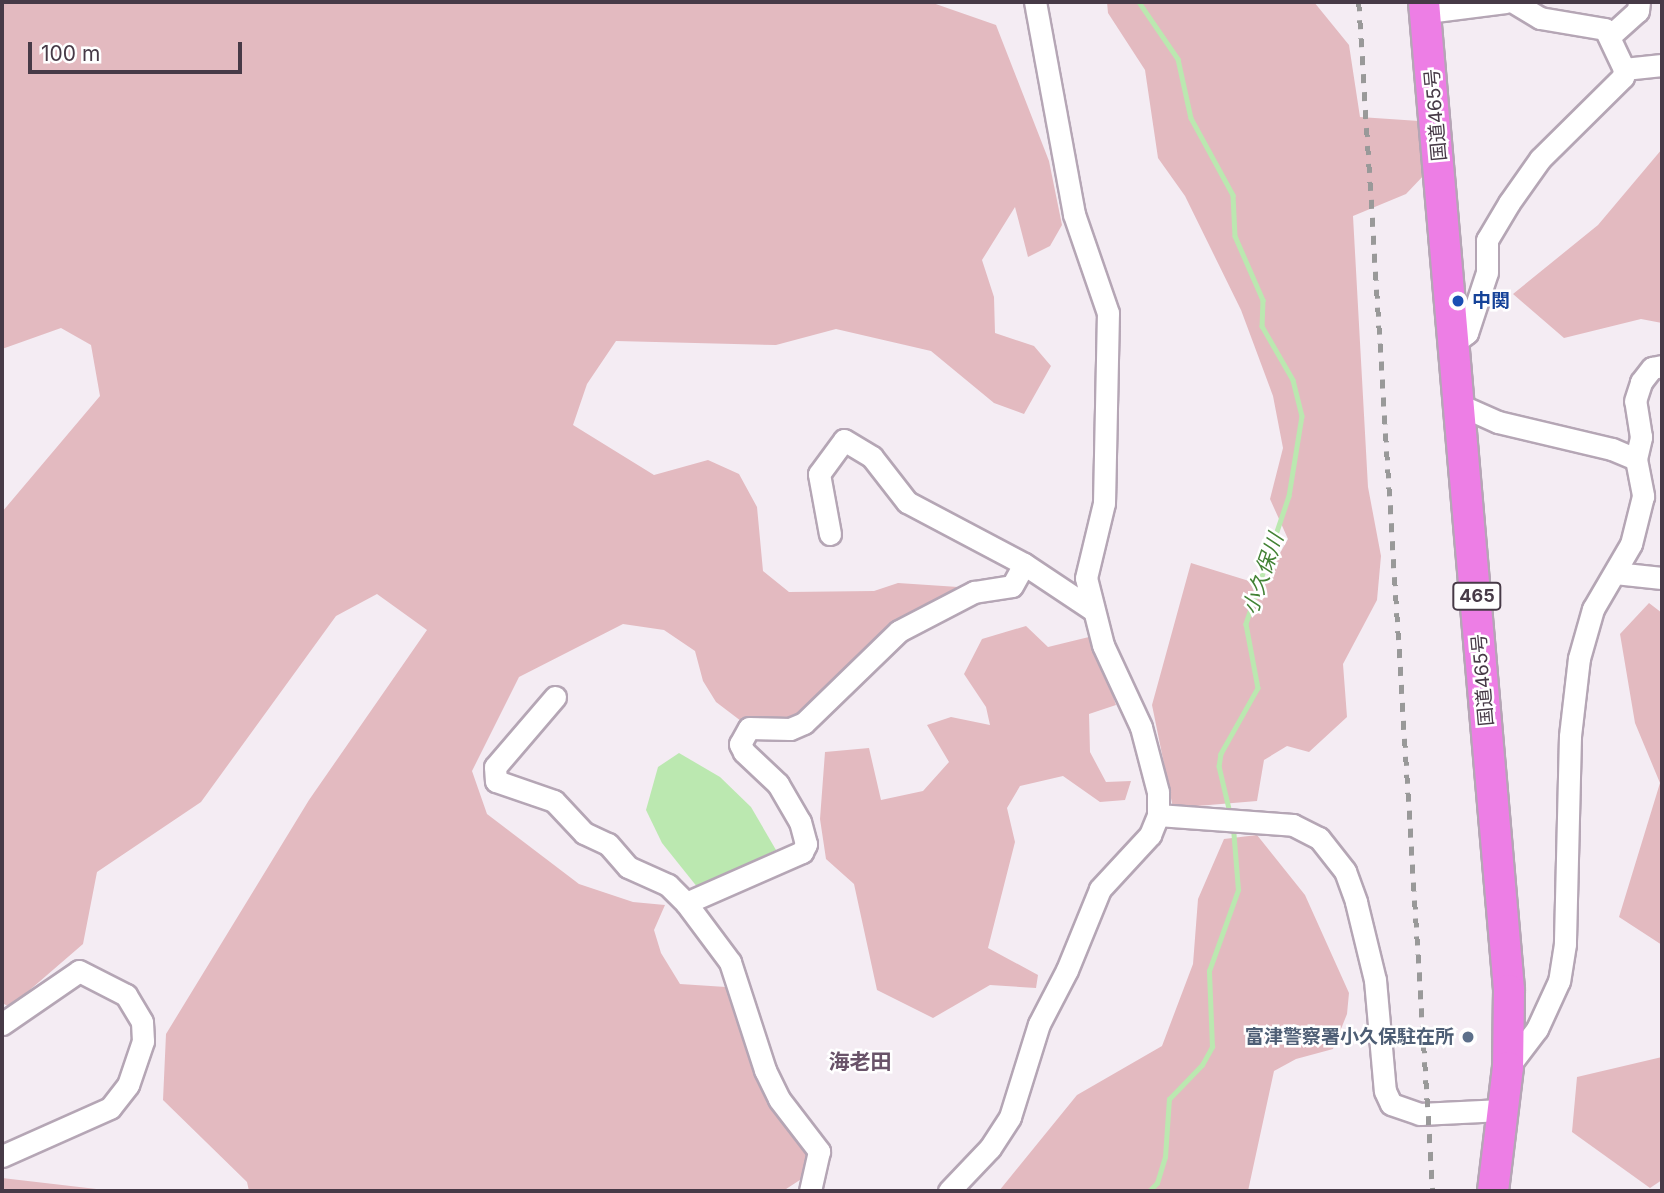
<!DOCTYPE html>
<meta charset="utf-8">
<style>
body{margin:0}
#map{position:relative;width:1664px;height:1193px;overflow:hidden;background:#f4ecf3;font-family:Inter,"Noto Sans JP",sans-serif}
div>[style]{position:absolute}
.green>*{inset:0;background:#e3bac0}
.water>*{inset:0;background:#bbe8b0}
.stream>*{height:4.5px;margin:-2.25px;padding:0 2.25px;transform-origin:2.25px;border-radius:2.25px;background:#bbe8b0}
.roads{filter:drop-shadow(2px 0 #b5a6b5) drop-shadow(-2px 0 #b5a6b5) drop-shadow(0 2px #b5a6b5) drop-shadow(0 -2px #b5a6b5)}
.minor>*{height:21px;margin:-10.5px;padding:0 10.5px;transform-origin:10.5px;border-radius:10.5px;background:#fff}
.highway>*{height:30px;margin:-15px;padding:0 15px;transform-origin:15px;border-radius:15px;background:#ed7ee5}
.rail>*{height:4.5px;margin-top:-2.25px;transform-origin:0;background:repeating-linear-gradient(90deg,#999 0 9px,transparent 0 18px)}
.dots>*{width:19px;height:19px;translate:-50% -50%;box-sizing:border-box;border:4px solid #fff;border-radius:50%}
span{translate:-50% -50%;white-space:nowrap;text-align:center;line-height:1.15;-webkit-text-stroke:5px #fff;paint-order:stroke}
.shield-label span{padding:2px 5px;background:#fff;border:2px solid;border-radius:5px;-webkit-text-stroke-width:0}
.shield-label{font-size:18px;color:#473a47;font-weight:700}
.street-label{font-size:19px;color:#473a47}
.transit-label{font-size:19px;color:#164399;font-weight:700}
.left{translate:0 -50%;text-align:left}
.service-label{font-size:19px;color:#4e5e75;font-weight:700}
.right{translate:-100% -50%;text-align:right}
.water-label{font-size:21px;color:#428234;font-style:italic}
.neighbourhood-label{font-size:21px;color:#695369;font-weight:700}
.frame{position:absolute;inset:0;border:4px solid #473a47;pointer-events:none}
.scale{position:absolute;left:28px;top:42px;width:214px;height:32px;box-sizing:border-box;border:4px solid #473a47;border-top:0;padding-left:9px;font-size:21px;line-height:24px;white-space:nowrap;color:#473a47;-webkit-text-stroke:5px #fff;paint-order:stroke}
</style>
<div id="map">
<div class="green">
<i style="clip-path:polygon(2px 2px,930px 2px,996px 25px,1049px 161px,1062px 225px,1050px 246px,1028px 257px,1015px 207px,982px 260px,994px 297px,995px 333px,1034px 346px,1051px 366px,1024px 414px,994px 403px,931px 351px,836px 329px,776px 345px,616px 341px,587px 384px,573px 425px,654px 475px,708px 460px,739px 474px,757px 507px,763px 571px,789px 592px,874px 591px,898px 583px,958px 587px,867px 648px,793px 721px,741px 721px,716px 702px,703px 681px,695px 651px,664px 630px,623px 624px,519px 677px,472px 771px,487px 814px,579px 884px,633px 902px,665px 905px,654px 930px,661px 953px,680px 984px,726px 987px,762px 1092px,810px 1146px,803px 1178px,783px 1191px,249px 1191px,247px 1182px,163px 1100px,166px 1034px,309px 800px,427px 630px,377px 594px,336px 616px,201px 802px,97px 872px,83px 944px,10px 1007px,2px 1003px,2px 512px,100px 396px,91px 345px,61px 328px,2px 349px)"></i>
<i style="clip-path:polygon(1107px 2px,1314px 2px,1349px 45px,1360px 117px,1419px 121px,1425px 174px,1406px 194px,1353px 216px,1368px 487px,1381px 556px,1377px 600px,1343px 664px,1347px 717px,1309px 752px,1287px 746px,1264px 760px,1257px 801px,1173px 808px,1152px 705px,1191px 563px,1262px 585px,1288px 539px,1270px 499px,1283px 448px,1273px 396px,1241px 310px,1185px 196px,1158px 158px,1145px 70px,1108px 13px)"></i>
<i style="clip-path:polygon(1662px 149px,1662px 323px,1641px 319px,1564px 338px,1513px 294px,1598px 225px)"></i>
<i style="clip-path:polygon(1649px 603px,1662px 613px,1662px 945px,1619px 917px,1660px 783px,1635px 723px,1620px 634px)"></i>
<i style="clip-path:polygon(1026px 626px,1048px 647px,1093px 636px,1116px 705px,1089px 714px,1090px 752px,1106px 782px,1131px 781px,1125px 800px,1100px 802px,1063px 776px,1020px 786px,1007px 808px,1015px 842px,988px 948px,1038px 975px,1036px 988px,990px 985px,933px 1018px,877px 990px,854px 884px,826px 859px,820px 819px,825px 752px,869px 748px,881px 800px,923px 791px,949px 762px,927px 725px,951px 717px,990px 725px,986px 707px,964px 674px,982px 639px)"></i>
<i style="clip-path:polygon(1257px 835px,1305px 895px,1349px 993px,1347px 1014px,1333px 1049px,1296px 1059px,1274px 1071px,1248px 1191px,999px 1191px,1077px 1095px,1162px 1046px,1193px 964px,1198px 899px,1224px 839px)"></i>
<i style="clip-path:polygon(1662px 1057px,1662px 1180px,1650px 1188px,1572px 1132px,1577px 1077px)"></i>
<i style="clip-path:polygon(2px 1178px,105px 1190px,105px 1191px,2px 1191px)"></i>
</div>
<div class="water">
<i style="clip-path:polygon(679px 753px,720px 777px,751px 807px,776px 850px,698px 888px,662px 843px,646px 810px,658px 767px)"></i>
</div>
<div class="stream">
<i style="left:1139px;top:2px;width:69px;rotate:55.6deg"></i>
<i style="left:1178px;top:59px;width:60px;rotate:77.6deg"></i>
<i style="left:1191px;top:118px;width:88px;rotate:61.4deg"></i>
<i style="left:1233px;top:195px;width:41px;rotate:87.2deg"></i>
<i style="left:1235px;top:236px;width:70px;rotate:66.4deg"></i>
<i style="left:1263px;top:300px;width:26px;rotate:92deg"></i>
<i style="left:1262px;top:326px;width:62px;rotate:60.1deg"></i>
<i style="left:1293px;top:380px;width:37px;rotate:76deg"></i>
<i style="left:1302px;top:416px;width:81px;rotate:99.2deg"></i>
<i style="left:1289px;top:496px;width:135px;rotate:108.6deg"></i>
<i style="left:1246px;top:624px;width:65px;rotate:79.4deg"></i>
<i style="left:1258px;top:688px;width:76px;rotate:119.3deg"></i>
<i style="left:1221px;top:754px;width:12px;rotate:99deg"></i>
<i style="left:1219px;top:766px;width:48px;rotate:76.8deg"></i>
<i style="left:1149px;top:1191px;width:11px;rotate:-45deg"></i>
<i style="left:1157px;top:1183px;width:27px;rotate:-73deg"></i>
<i style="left:1165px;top:1157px;width:58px;rotate:-86.1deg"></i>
<i style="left:1169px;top:1099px;width:47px;rotate:-45.9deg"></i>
<i style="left:1202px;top:1065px;width:21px;rotate:-61deg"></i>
<i style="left:1212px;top:1047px;width:76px;rotate:-92.3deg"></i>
<i style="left:1209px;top:971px;width:86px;rotate:-70.3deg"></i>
<i style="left:1238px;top:890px;width:62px;rotate:-94.6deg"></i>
</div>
<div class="roads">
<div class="minor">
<i style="left:1427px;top:12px;width:79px;rotate:-7.3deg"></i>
<i style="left:1611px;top:35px;width:36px;rotate:-42deg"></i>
<i style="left:1638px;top:11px;width:9px;rotate:-84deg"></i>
<i style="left:1624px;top:69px;width:38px;rotate:-6deg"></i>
<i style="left:1455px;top:342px;width:15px;rotate:-37deg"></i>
<i style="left:1467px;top:333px;width:64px;rotate:-71.8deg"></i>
<i style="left:1487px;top:272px;width:32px;rotate:-90deg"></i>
<i style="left:1487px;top:240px;width:43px;rotate:-59.3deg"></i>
<i style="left:1509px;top:203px;width:54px;rotate:-54.8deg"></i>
<i style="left:1540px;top:159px;width:117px;rotate:-44.7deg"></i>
<i style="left:1623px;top:77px;width:8px;rotate:-83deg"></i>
<i style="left:1624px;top:69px;width:44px;rotate:-115.4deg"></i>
<i style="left:1605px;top:29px;width:66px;rotate:-170.4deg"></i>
<i style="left:1540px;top:18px;width:31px;rotate:-149deg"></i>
<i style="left:1462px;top:406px;width:39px;rotate:24deg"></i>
<i style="left:1498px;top:422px;width:117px;rotate:13.3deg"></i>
<i style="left:1612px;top:449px;width:26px;rotate:23deg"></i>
<i style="left:1636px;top:459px;width:38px;rotate:79deg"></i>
<i style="left:1643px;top:496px;width:49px;rotate:104deg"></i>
<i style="left:1631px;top:544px;width:75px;rotate:120.3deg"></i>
<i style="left:1593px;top:609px;width:51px;rotate:105.9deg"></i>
<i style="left:1579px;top:658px;width:79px;rotate:96.6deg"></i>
<i style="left:1570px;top:736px;width:208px;rotate:91.4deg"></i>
<i style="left:1565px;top:944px;width:37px;rotate:99deg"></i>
<i style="left:1559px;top:981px;width:53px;rotate:114.6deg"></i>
<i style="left:1537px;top:1029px;width:48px;rotate:127.3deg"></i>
<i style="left:1636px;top:459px;width:23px;rotate:-77deg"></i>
<i style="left:1641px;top:437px;width:36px;rotate:-99deg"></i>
<i style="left:1635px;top:401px;width:20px;rotate:-72deg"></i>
<i style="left:1641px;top:382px;width:18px;rotate:-52deg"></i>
<i style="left:1652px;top:368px;width:10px;rotate:-11deg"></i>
<i style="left:830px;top:534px;width:61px;rotate:-100.4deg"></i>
<i style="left:819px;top:474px;width:42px;rotate:-53.7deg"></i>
<i style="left:844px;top:440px;width:33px;rotate:31deg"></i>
<i style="left:872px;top:457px;width:57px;rotate:52.1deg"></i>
<i style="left:907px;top:502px;width:132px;rotate:27.9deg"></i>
<i style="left:1615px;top:573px;width:47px;rotate:6.1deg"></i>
<i style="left:555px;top:697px;width:92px;rotate:130.6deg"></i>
<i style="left:495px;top:767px;width:14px;rotate:86deg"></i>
<i style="left:496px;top:781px;width:61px;rotate:19deg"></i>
<i style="left:554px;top:801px;width:44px;rotate:46.8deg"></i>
<i style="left:584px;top:833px;width:26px;rotate:25deg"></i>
<i style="left:608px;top:844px;width:30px;rotate:49deg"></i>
<i style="left:628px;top:867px;width:44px;rotate:24.2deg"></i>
<i style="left:668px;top:885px;width:25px;rotate:45deg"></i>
<i style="left:686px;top:903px;width:74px;rotate:53.3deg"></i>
<i style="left:730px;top:962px;width:114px;rotate:72deg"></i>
<i style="left:765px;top:1070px;width:32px;rotate:64deg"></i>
<i style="left:779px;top:1099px;width:66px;rotate:52.4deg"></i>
<i style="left:819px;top:1151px;width:41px;rotate:102.7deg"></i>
<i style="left:1158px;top:815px;width:135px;rotate:4.2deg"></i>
<i style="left:1293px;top:825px;width:29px;rotate:27deg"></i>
<i style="left:1319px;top:838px;width:42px;rotate:51.8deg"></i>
<i style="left:1345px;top:871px;width:33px;rotate:70deg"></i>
<i style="left:1356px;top:902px;width:80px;rotate:76.3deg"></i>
<i style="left:1375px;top:980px;width:111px;rotate:84.9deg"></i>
<i style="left:1385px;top:1091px;width:14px;rotate:65deg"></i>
<i style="left:1391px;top:1104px;width:31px;rotate:19deg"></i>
<i style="left:1420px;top:1114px;width:82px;rotate:-2.8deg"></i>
<i style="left:686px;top:903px;width:127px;rotate:-23.7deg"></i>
<i style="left:802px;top:852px;width:9px;rotate:-63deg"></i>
<i style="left:806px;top:844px;width:23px;rotate:-105deg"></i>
<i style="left:800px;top:822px;width:44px;rotate:-120.1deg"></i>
<i style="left:778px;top:784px;width:47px;rotate:-136.7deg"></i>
<i style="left:744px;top:752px;width:9px;rotate:-117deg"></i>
<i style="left:740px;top:744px;width:18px;rotate:-61deg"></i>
<i style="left:749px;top:728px;width:41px;rotate:1.4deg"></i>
<i style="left:790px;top:729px;width:15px;rotate:-23deg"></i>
<i style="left:804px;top:723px;width:132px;rotate:-44.1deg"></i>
<i style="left:899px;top:631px;width:85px;rotate:-27.5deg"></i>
<i style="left:974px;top:592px;width:38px;rotate:-9deg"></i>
<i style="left:1012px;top:586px;width:25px;rotate:-61deg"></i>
<i style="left:1024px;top:564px;width:83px;rotate:33.7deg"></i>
<i style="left:2px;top:1024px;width:93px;rotate:-34.5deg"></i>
<i style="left:79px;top:971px;width:53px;rotate:27.1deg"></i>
<i style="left:126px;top:995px;width:31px;rotate:59deg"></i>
<i style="left:142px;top:1022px;width:19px;rotate:87deg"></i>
<i style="left:143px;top:1041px;width:46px;rotate:108.8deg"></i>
<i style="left:128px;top:1085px;width:29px;rotate:128deg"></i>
<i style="left:110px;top:1108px;width:118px;rotate:156deg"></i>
<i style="left:949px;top:1191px;width:59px;rotate:-46.4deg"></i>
<i style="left:990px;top:1148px;width:37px;rotate:-57deg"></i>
<i style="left:1010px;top:1117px;width:97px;rotate:-72.7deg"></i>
<i style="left:1039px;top:1024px;width:61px;rotate:-62.6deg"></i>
<i style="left:1067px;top:970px;width:87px;rotate:-67.8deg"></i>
<i style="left:1100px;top:889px;width:74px;rotate:-47.2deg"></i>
<i style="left:1150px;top:835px;width:22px;rotate:-68deg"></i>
<i style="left:1158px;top:815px;width:23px;rotate:-90deg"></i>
<i style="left:1158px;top:792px;width:67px;rotate:-104.7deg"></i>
<i style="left:1141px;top:727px;width:90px;rotate:-114.9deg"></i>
<i style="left:1103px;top:645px;width:69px;rotate:-104.2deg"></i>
<i style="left:1086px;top:578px;width:77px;rotate:-76.5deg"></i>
<i style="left:1104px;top:503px;width:190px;rotate:-88.8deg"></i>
<i style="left:1108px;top:313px;width:105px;rotate:-109deg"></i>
<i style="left:1074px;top:214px;width:216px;rotate:-100.4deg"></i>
</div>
<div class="highway">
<i style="left:1424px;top:2px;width:992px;rotate:85.08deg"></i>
<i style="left:1509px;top:990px;width:77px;rotate:90.7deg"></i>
<i style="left:1508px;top:1067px;width:125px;rotate:96.9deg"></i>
</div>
</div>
<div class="rail">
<i style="left:1359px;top:2px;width:1191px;rotate:86.44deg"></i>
</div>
<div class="dots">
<i style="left:1458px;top:301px;background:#1a4fb4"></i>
<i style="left:1468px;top:1037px;background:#5c6f8a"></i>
</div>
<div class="shield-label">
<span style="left:1477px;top:596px">465</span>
</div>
<div class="street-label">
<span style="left:1436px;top:115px;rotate:-95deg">国道465号</span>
<span style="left:1483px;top:680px;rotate:-95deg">国道465号</span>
</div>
<div class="transit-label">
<span class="left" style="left:1472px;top:301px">中関</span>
</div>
<div class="service-label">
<span class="right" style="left:1454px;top:1037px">富津警察署小久保駐在所</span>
</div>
<div class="water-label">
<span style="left:1263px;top:574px;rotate:-71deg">小久保川</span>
</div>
<div class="neighbourhood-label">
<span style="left:860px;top:1062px">海老田</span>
</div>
<div class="frame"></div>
<div class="scale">100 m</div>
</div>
